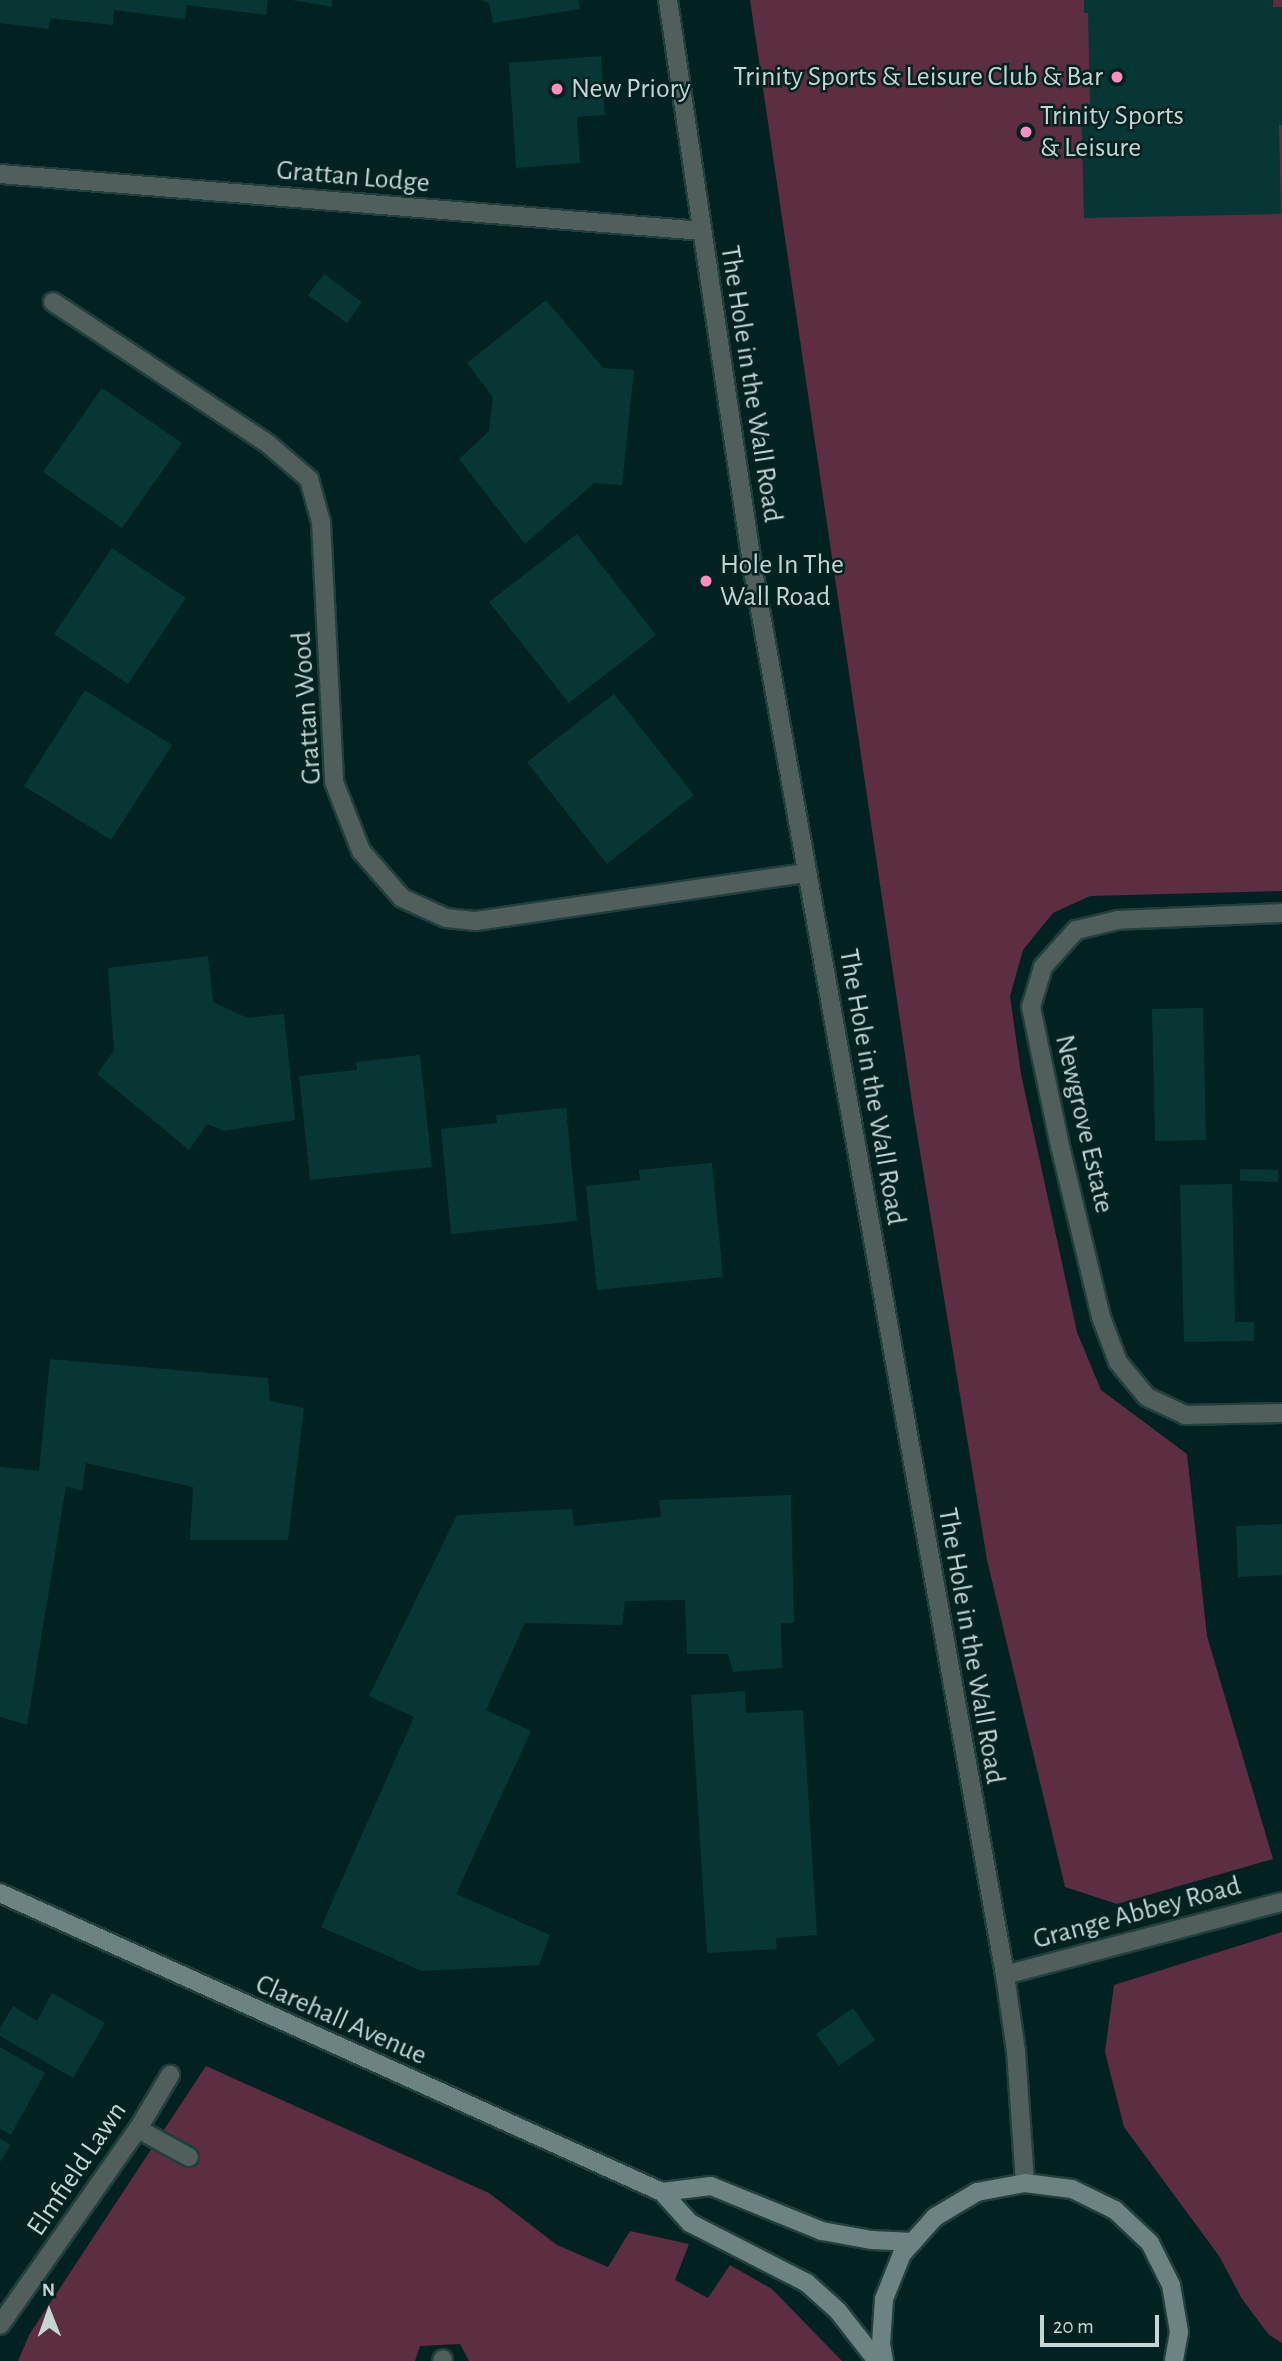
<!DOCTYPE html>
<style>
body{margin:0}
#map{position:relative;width:1282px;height:2361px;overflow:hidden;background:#012220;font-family:"Alegreya Sans",sans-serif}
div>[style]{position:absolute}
.green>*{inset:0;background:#5d2d42}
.building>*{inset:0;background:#073734}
.roads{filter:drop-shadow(2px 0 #203f3d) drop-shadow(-2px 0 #203f3d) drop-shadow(0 2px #203f3d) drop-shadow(0 -2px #203f3d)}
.minor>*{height:18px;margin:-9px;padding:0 9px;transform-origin:9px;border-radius:9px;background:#505e5c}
.tertiary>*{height:18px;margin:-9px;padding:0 9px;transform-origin:9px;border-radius:9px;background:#505e5c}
.secondary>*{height:18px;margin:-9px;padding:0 9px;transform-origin:9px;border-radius:9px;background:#6d8381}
.dots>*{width:19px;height:19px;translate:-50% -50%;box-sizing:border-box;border:4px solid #012220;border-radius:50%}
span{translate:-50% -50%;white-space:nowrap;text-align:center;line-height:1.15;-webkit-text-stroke:5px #012220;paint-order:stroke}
.poi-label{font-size:28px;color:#c4d6d4}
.right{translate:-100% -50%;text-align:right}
.left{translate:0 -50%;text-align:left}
.street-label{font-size:28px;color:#c4d6d4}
.north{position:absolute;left:14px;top:2277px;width:70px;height:70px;-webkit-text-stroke:5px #012220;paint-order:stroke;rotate:359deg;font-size:19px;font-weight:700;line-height:28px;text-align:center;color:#c4d6d4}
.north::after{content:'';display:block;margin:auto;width:24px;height:32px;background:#c4d6d4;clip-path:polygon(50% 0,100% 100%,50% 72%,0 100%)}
.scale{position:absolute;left:1040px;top:2315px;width:119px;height:32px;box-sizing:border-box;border:4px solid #c4d6d4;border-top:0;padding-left:9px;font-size:21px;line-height:24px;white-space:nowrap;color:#c4d6d4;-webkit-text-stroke:5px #012220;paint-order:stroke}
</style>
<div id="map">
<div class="green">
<i style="clip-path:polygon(750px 0,1282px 0,1282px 891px,1090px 896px,1053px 913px,1023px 950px,1010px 996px,1021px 1074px,1077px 1332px,1101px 1390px,1187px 1454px,1207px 1636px,1273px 1859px,1117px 1904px,1065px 1887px,987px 1560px,913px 1109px)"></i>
<i style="clip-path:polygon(1282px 1932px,1282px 2343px,1269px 2335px,1242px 2299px,1219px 2256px,1124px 2127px,1105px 2052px,1114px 1985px)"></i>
<i style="clip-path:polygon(206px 2066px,489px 2193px,557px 2245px,608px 2267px,630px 2231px,689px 2244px,675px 2280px,708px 2298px,730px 2265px,772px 2289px,842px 2361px,469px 2361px,460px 2344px,420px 2346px,415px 2361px,18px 2361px,29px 2335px)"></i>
</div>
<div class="building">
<i style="clip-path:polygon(0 0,268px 0,266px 15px,187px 5px,185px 19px,114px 10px,113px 25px,50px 18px,49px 29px,0 23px)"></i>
<i style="clip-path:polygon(292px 0,332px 0,332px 7px)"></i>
<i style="clip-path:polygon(481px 0,578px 0,580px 9px,493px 23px,489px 3px)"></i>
<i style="clip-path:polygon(1084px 0,1273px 0,1273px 7px,1282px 7px,1282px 125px,1279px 125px,1281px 214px,1084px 218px,1081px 104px,1090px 104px,1088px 13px,1084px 13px)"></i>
<i style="clip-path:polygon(601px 56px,605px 115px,577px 117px,580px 163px,516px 168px,509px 63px)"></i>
<i style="clip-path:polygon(324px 274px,362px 302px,347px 323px,308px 295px)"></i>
<i style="clip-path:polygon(546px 300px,603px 368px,634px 370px,622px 485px,594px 483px,525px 544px,459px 459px,489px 431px,493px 397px,467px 363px)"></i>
<i style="clip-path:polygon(102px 388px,182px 443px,122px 528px,43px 472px)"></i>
<i style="clip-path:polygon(577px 534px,656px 635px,569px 703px,489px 602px)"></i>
<i style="clip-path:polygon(112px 548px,186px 598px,128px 684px,54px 634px)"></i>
<i style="clip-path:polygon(85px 690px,172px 745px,111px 840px,24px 786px)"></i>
<i style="clip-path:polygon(614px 694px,694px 795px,607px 864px,527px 762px)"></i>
<i style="clip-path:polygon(208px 956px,213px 1002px,247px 1018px,284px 1014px,295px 1120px,224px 1131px,207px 1124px,189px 1150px,97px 1074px,114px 1051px,108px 968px)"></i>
<i style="clip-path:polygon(1203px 1008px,1206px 1140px,1155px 1141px,1152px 1009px)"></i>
<i style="clip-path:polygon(420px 1055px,432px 1167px,310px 1180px,299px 1076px,357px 1070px,356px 1062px)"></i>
<i style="clip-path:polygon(566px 1108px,577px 1221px,451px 1234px,441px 1129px,497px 1123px,496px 1115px)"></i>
<i style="clip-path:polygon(712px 1163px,723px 1277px,597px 1290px,586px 1186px,640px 1180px,639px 1170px)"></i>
<i style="clip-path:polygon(1240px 1169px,1278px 1170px,1278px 1182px,1240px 1181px)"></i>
<i style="clip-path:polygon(1232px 1184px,1235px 1322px,1254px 1322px,1254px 1341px,1184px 1342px,1180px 1185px)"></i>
<i style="clip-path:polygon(50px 1359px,268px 1378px,270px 1401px,304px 1408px,288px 1540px,190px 1540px,193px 1487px,86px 1463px,82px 1491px,66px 1486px,27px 1725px,0 1717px,0 1467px,39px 1471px)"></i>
<i style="clip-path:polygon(791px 1495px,794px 1623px,781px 1623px,782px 1668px,733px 1672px,728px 1654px,687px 1654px,685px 1600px,625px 1601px,622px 1625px,525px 1623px,486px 1710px,531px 1731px,456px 1894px,550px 1935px,539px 1965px,422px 1971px,321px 1927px,414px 1717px,369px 1696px,457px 1515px,572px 1509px,574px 1526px,661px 1517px,659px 1500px)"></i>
<i style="clip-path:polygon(1282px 1524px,1282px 1575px,1238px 1577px,1236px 1526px)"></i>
<i style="clip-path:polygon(745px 1691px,746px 1713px,803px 1710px,817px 1935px,776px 1938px,777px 1949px,707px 1953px,691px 1695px)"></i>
<i style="clip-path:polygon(52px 1993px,105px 2023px,73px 2078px,0 2036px,0 2028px,13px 2006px,37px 2021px)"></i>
<i style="clip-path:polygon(853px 2008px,875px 2040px,839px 2066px,816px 2034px)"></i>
<i style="clip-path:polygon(0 2047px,45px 2073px,11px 2135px,0 2129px)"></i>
<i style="clip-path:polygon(0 2138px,11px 2145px,0 2162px)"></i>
</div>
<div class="roads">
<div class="minor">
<i style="left:0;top:174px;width:704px;rotate:4.64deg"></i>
<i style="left:53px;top:302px;width:258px;rotate:33.4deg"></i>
<i style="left:268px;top:444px;width:54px;rotate:40.5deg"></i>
<i style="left:309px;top:479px;width:45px;rotate:74.4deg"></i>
<i style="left:321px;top:522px;width:260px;rotate:87.1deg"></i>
<i style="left:334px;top:782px;width:74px;rotate:68.6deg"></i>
<i style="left:361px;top:851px;width:62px;rotate:48.9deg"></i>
<i style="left:402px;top:898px;width:48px;rotate:24.4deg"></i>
<i style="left:446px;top:918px;width:30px;rotate:6deg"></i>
<i style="left:476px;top:921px;width:334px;rotate:-8.3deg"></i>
<i style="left:1282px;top:913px;width:164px;rotate:177.6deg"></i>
<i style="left:1118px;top:920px;width:43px;rotate:166.6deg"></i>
<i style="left:1076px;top:930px;width:50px;rotate:131.7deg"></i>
<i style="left:1043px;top:967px;width:42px;rotate:106.7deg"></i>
<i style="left:1031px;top:1007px;width:142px;rotate:78.2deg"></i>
<i style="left:1060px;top:1146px;width:176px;rotate:76.5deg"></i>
<i style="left:1101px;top:1317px;width:48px;rotate:69.3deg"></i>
<i style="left:1118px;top:1362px;width:45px;rotate:50.4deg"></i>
<i style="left:1147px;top:1397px;width:42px;rotate:25.3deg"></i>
<i style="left:1185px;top:1415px;width:97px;rotate:-1.2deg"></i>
<i style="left:1005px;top:1975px;width:286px;rotate:-14.8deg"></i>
<i style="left:138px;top:2129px;width:58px;rotate:28.8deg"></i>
<i style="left:0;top:2325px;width:240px;rotate:-54.9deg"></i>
<i style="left:138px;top:2129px;width:63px;rotate:-59.3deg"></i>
<i style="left:442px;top:2361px;width:2px;rotate:-63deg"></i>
</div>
<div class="tertiary">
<i style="left:668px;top:0;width:576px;rotate:81.52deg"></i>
<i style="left:753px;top:570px;width:1427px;rotate:79.83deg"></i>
<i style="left:1005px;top:1975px;width:77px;rotate:81.8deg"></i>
<i style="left:1016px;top:2051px;width:132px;rotate:86.1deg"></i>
</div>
<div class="secondary">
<i style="left:0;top:1893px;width:726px;rotate:24.31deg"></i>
<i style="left:662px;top:2192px;width:42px;rotate:47.9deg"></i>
<i style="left:690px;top:2223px;width:131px;rotate:27.1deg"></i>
<i style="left:807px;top:2283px;width:42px;rotate:42.1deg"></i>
<i style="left:838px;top:2311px;width:63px;rotate:52deg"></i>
<i style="left:662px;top:2192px;width:49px;rotate:-7deg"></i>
<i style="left:711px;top:2186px;width:120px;rotate:22.1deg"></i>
<i style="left:822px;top:2231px;width:51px;rotate:10.2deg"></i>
<i style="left:872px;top:2240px;width:41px;rotate:2.8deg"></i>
<i style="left:884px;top:2361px;width:17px;rotate:-100deg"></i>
<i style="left:881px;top:2344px;width:45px;rotate:-86.2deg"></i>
<i style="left:884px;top:2299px;width:48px;rotate:-68.2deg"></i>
<i style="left:902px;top:2254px;width:50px;rotate:-48.3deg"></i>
<i style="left:935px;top:2217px;width:49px;rotate:-30.8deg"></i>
<i style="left:977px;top:2192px;width:49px;rotate:-10.6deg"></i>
<i style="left:1025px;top:2183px;width:47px;rotate:7.3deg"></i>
<i style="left:1072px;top:2189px;width:48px;rotate:26deg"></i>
<i style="left:1115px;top:2210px;width:48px;rotate:43.3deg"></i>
<i style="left:1150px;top:2243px;width:47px;rotate:63.4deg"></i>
<i style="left:1171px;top:2285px;width:48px;rotate:80.3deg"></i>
<i style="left:1179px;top:2332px;width:29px;rotate:100deg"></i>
</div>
</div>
<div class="dots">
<i style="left:1117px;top:77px;background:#fd8ebe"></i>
<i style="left:557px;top:89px;background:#fd8ebe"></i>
<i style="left:1026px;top:132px;background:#fd8ebe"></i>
<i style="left:706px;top:581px;background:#fd8ebe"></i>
</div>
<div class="poi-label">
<span class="right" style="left:1103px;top:77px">Trinity Sports &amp; Leisure Club &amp; Bar</span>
<span class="left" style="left:571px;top:89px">New Priory</span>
<span class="left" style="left:1040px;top:132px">Trinity Sports<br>&amp; Leisure</span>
<span class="left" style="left:720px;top:581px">Hole In The<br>Wall Road</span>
</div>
<div class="street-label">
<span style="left:353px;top:177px;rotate:5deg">Grattan Lodge</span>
<span style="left:751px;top:384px;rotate:81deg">The Hole in the Wall Road</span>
<span style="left:307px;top:708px;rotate:-94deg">Grattan Wood</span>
<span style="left:872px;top:1087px;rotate:80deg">The Hole in the Wall Road</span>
<span style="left:1084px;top:1124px;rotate:77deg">Newgrove Estate</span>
<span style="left:971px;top:1646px;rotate:80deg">The Hole in the Wall Road</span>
<span style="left:1137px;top:1913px;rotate:-15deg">Grange Abbey Road</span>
<span style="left:341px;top:2020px;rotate:24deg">Clarehall Avenue</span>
<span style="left:77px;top:2169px;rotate:-56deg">Elmfield Lawn</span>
</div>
<div class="north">N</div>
<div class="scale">20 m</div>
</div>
